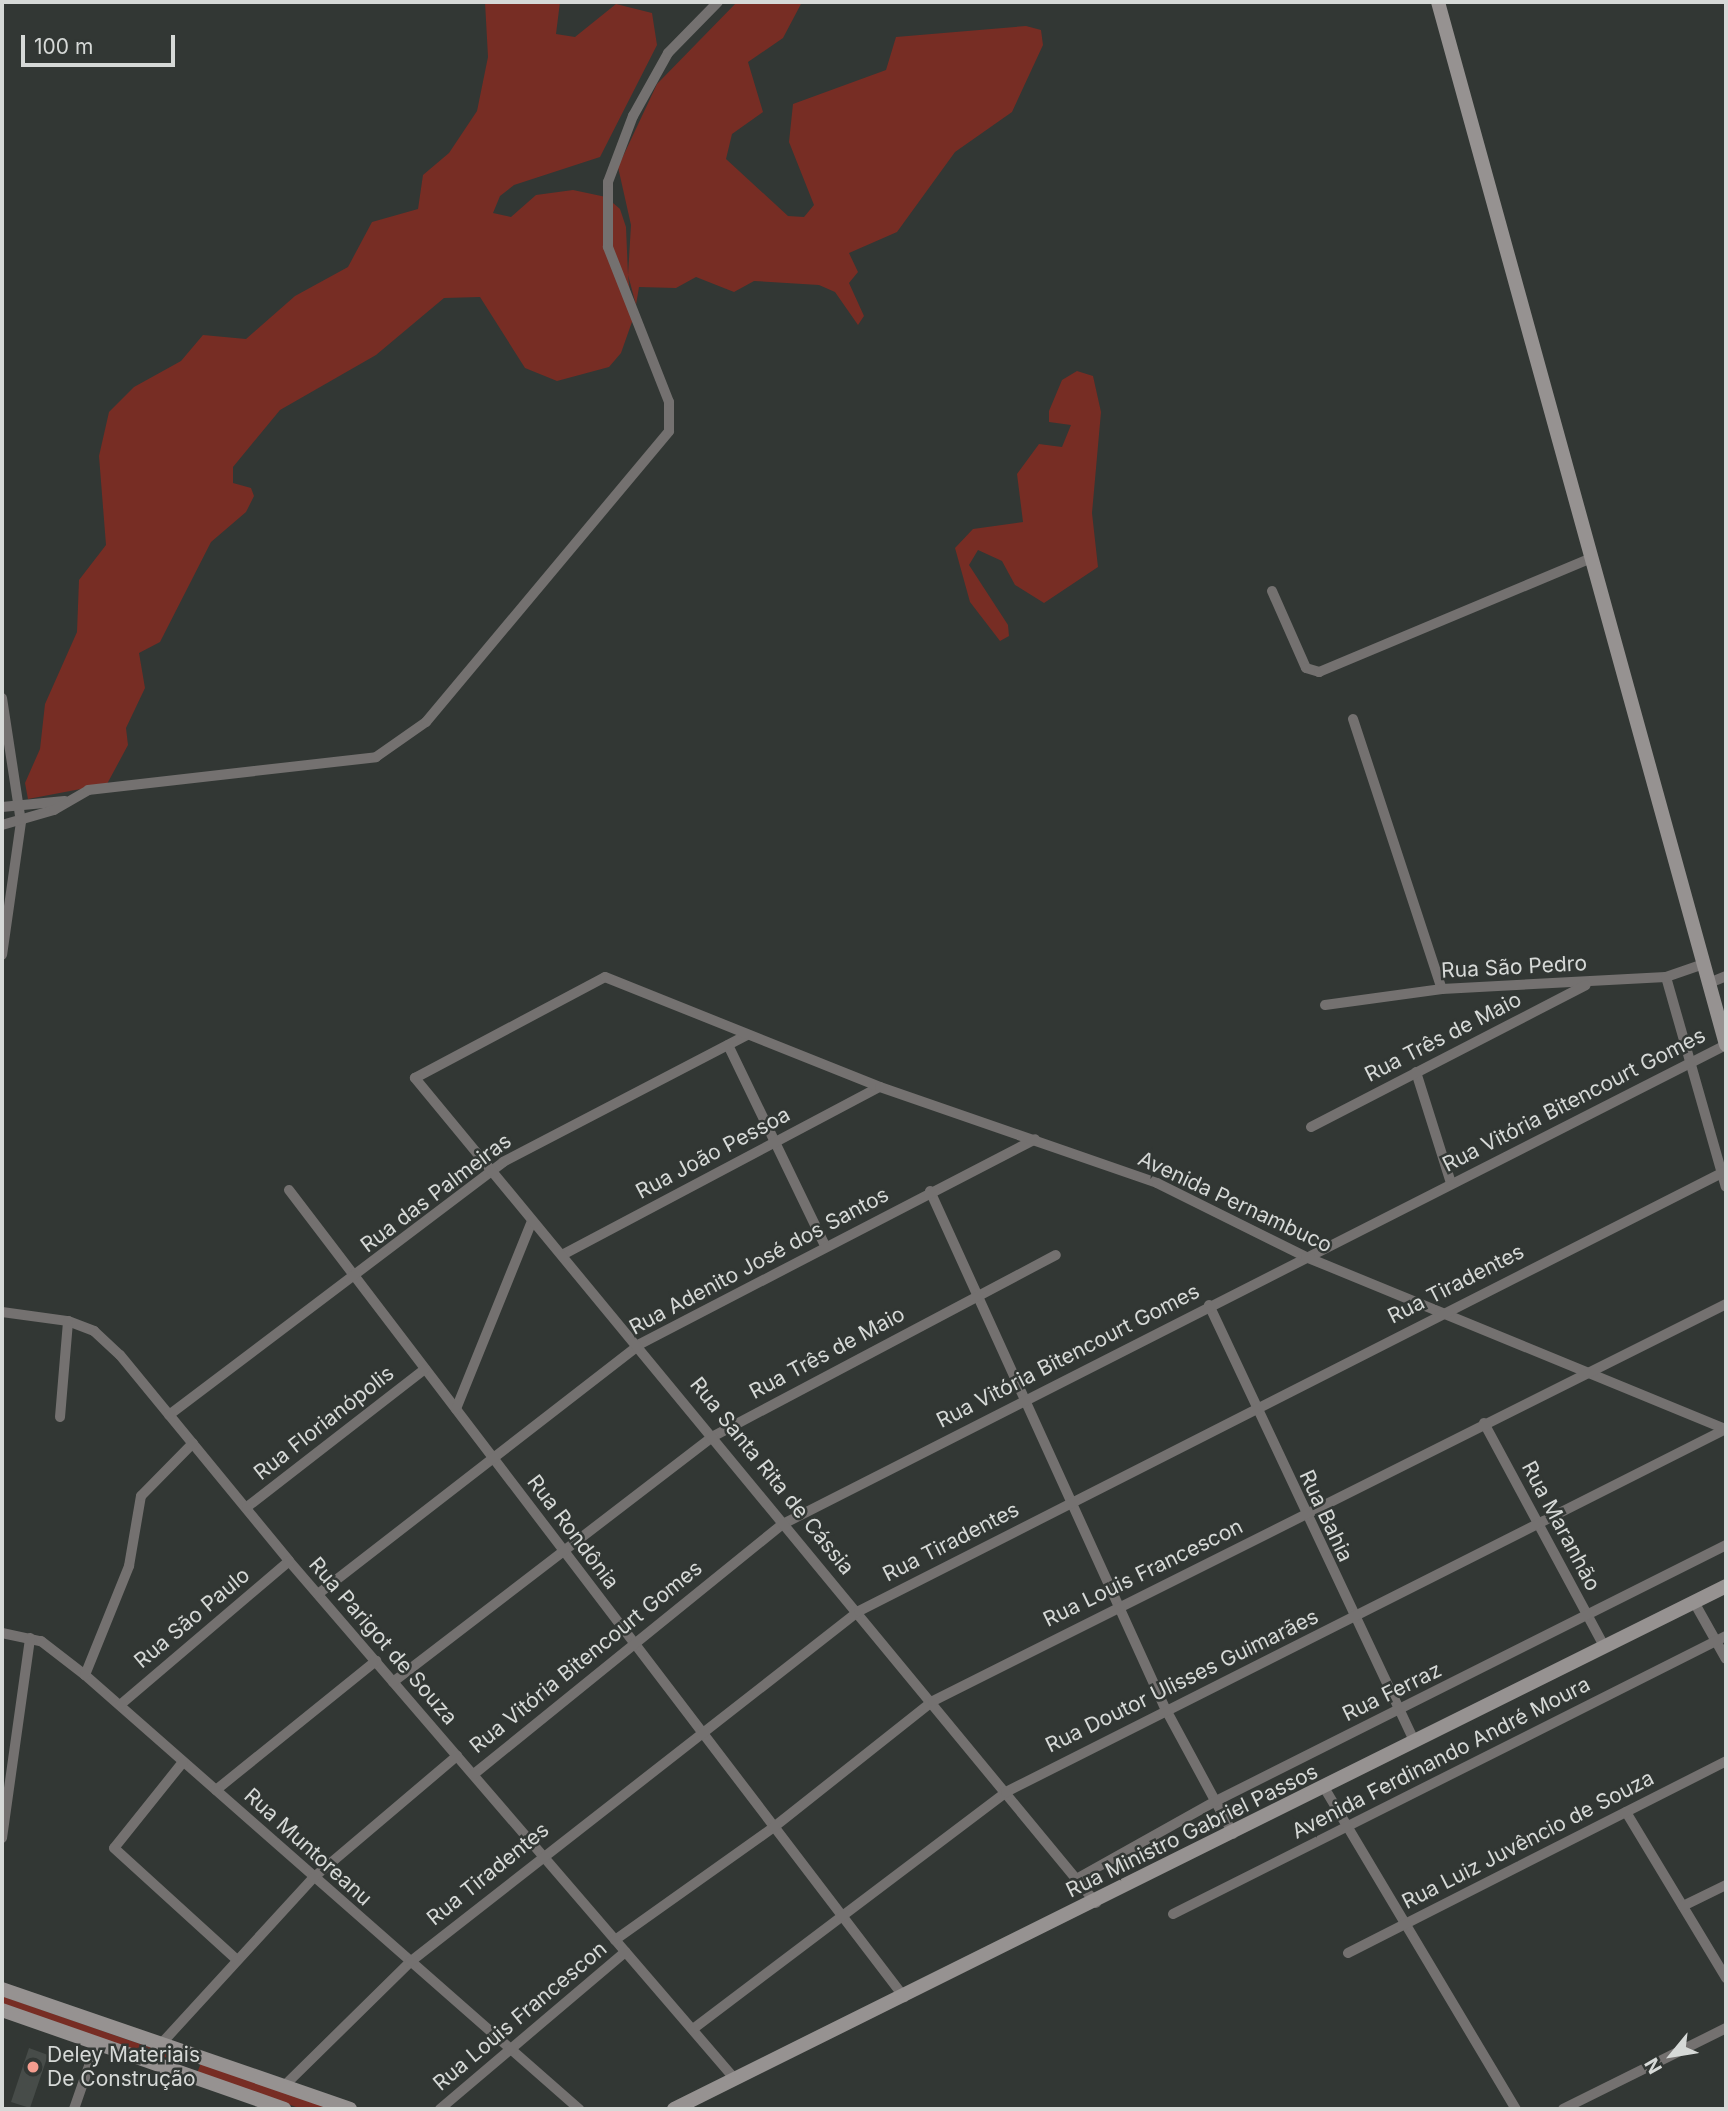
<!DOCTYPE html>
<meta charset="utf-8">
<style>
body{margin:0}
#map{position:relative;width:1728px;height:2111px;overflow:hidden;background:#323734;font-family:Inter,sans-serif}
div>[style]{position:absolute}
.green>*{inset:0;background:#772d24}
.building>*{inset:0;background:#474c49}
.street>*{height:10px;margin:-5px;padding:0 5px;transform-origin:5px;border-radius:5px;background:#747170}
.secondary>*{height:14px;margin:-7px;padding:0 7px;transform-origin:7px;border-radius:7px;background:#969291}
.dots>*{width:19px;height:19px;translate:-50% -50%;box-sizing:border-box;border:4px solid #323734;border-radius:50%}
span{translate:-50% -50%;white-space:nowrap;text-align:center;line-height:1.15;-webkit-text-stroke:5px #323734;paint-order:stroke}
.street-label{font-size:21px;color:#d6d9d7}
.poi-label{font-size:21px;color:#d6d9d7}
.left{translate:0 -50%;text-align:left}
.frame{position:absolute;inset:0;border:4px solid #d6d9d7;pointer-events:none}
.north{position:absolute;left:1637px;top:2020px;width:70px;height:70px;-webkit-text-stroke:5px #323734;paint-order:stroke;rotate:240deg;font-size:19px;font-weight:700;line-height:28px;text-align:center;color:#d6d9d7}
.north::after{content:'';display:block;margin:auto;width:24px;height:32px;background:#d6d9d7;clip-path:polygon(50% 0,100% 100%,50% 72%,0 100%)}
.scale{position:absolute;left:21px;top:35px;width:154px;height:32px;box-sizing:border-box;border:4px solid #d6d9d7;border-top:0;padding-left:9px;font-size:21px;line-height:24px;white-space:nowrap;color:#d6d9d7;-webkit-text-stroke:5px #323734;paint-order:stroke}
</style>
<div id="map">
<div class="green">
<i style="clip-path:polygon(485px 2px,560px 2px,556px 34px,575px 37px,616px 4px,652px 13px,657px 45px,600px 157px,514px 185px,500px 196px,493px 213px,511px 217px,536px 195px,573px 190px,606px 197px,620px 209px,626px 227px,628px 275px,631px 225px,618px 167px,657px 84px,737px 2px,802px 2px,783px 38px,748px 62px,763px 112px,732px 134px,726px 159px,788px 216px,804px 217px,814px 205px,789px 142px,793px 104px,886px 70px,896px 37px,1026px 26px,1041px 30px,1043px 45px,1012px 112px,955px 152px,897px 232px,849px 253px,858px 272px,849px 283px,864px 316px,858px 325px,835px 292px,819px 285px,754px 281px,734px 292px,696px 277px,676px 288px,639px 287px,636px 305px,628px 275px,633px 319px,621px 353px,609px 367px,557px 381px,525px 368px,480px 297px,444px 298px,376px 355px,280px 410px,233px 467px,233px 483px,251px 488px,254px 496px,246px 512px,211px 542px,160px 642px,139px 653px,145px 688px,126px 728px,128px 745px,107px 784px,28px 799px,25px 783px,40px 749px,45px 704px,77px 632px,79px 580px,106px 545px,99px 456px,109px 412px,134px 387px,181px 361px,203px 335px,246px 339px,295px 296px,348px 267px,372px 222px,418px 209px,423px 175px,449px 153px,477px 111px,488px 57px)"></i>
<i style="clip-path:polygon(1077px 371px,1093px 376px,1101px 412px,1092px 513px,1098px 567px,1044px 603px,1015px 585px,1002px 561px,978px 550px,969px 565px,1008px 625px,1009px 636px,1000px 641px,970px 602px,955px 548px,973px 529px,1023px 522px,1017px 474px,1039px 444px,1062px 447px,1071px 425px,1049px 422px,1049px 411px,1062px 380px)"></i>
<i style="clip-path:polygon(2px 1996px,189px 2061px,144px 2054px,2px 2005px)"></i>
<i style="clip-path:polygon(201px 2063px,332px 2109px,302px 2109px,197px 2073px)"></i>
</div>
<div class="building">
<i style="clip-path:polygon(29px 2048px,48px 2055px,30px 2108px,11px 2102px)"></i>
</div>
<div class="street">
<i style="left:1272px;top:591px;width:84px;rotate:66.2deg"></i>
<i style="left:1306px;top:668px;width:14px;rotate:17deg"></i>
<i style="left:1319px;top:672px;width:293px;rotate:-22.7deg"></i>
<i style="left:2px;top:698px;width:125px;rotate:81.3deg"></i>
<i style="left:21px;top:822px;width:134px;rotate:98.1deg"></i>
<i style="left:1353px;top:719px;width:284px;rotate:71.8deg"></i>
<i style="left:2px;top:807px;width:63px;rotate:-5.4deg"></i>
<i style="left:2px;top:825px;width:54px;rotate:-16.1deg"></i>
<i style="left:54px;top:810px;width:39px;rotate:-30deg"></i>
<i style="left:88px;top:790px;width:290px;rotate:-6.5deg"></i>
<i style="left:376px;top:757px;width:61px;rotate:-35deg"></i>
<i style="left:426px;top:722px;width:379px;rotate:-50.1deg"></i>
<i style="left:669px;top:431px;width:29px;rotate:-90deg"></i>
<i style="left:669px;top:402px;width:167px;rotate:-111.5deg"></i>
<i style="left:608px;top:247px;width:65px;rotate:-90deg"></i>
<i style="left:608px;top:182px;width:71px;rotate:-69.3deg"></i>
<i style="left:633px;top:116px;width:72px;rotate:-60.9deg"></i>
<i style="left:668px;top:53px;width:71px;rotate:-45.6deg"></i>
<i style="left:1666px;top:977px;width:218px;rotate:74.1deg"></i>
<i style="left:1709px;top:983px;width:18px;rotate:-22deg"></i>
<i style="left:1325px;top:1005px;width:118px;rotate:-7.8deg"></i>
<i style="left:1442px;top:989px;width:224px;rotate:-3.1deg"></i>
<i style="left:1666px;top:977px;width:39px;rotate:-19deg"></i>
<i style="left:728px;top:1045px;width:223px;rotate:64.2deg"></i>
<i style="left:1416px;top:1072px;width:116px;rotate:72.5deg"></i>
<i style="left:1311px;top:1127px;width:309px;rotate:-27.3deg"></i>
<i style="left:289px;top:1190px;width:1015px;rotate:52.69deg"></i>
<i style="left:930px;top:1191px;width:568px;rotate:65.56deg"></i>
<i style="left:1165px;top:1708px;width:143px;rotate:61.6deg"></i>
<i style="left:564px;top:1254px;width:357px;rotate:-27.9deg"></i>
<i style="left:1209px;top:1305px;width:481px;rotate:64.8deg"></i>
<i style="left:2px;top:1312px;width:67px;rotate:7.8deg"></i>
<i style="left:68px;top:1321px;width:28px;rotate:21deg"></i>
<i style="left:94px;top:1331px;width:35px;rotate:43deg"></i>
<i style="left:120px;top:1355px;width:266px;rotate:50.6deg"></i>
<i style="left:289px;top:1561px;width:682px;rotate:49.28deg"></i>
<i style="left:456px;top:1409px;width:203px;rotate:-68deg"></i>
<i style="left:169px;top:1415px;width:419px;rotate:-37.1deg"></i>
<i style="left:503px;top:1162px;width:275px;rotate:-27.5deg"></i>
<i style="left:60px;top:1417px;width:96px;rotate:-85.2deg"></i>
<i style="left:1484px;top:1423px;width:253px;rotate:61.7deg"></i>
<i style="left:247px;top:1507px;width:225px;rotate:-37.8deg"></i>
<i style="left:318px;top:1594px;width:408px;rotate:-37.8deg"></i>
<i style="left:640px;top:1344px;width:445px;rotate:-27.4deg"></i>
<i style="left:1694px;top:1602px;width:65px;rotate:60.7deg"></i>
<i style="left:2px;top:1633px;width:40px;rotate:12deg"></i>
<i style="left:41px;top:1641px;width:56px;rotate:37.7deg"></i>
<i style="left:85px;top:1675px;width:658px;rotate:41.3deg"></i>
<i style="left:85px;top:1675px;width:118px;rotate:-68deg"></i>
<i style="left:129px;top:1566px;width:71px;rotate:-80.3deg"></i>
<i style="left:141px;top:1496px;width:74px;rotate:-45.5deg"></i>
<i style="left:393px;top:1682px;width:402px;rotate:-37.5deg"></i>
<i style="left:712px;top:1437px;width:389px;rotate:-27.9deg"></i>
<i style="left:120px;top:1705px;width:222px;rotate:-40.4deg"></i>
<i style="left:183px;top:1762px;width:110px;rotate:128.7deg"></i>
<i style="left:114px;top:1848px;width:166px;rotate:42.3deg"></i>
<i style="left:474px;top:1774px;width:397px;rotate:-39deg"></i>
<i style="left:783px;top:1524px;width:1058px;rotate:-26.93deg"></i>
<i style="left:1325px;top:1789px;width:373px;rotate:59.2deg"></i>
<i style="left:216px;top:1790px;width:206px;rotate:-38.9deg"></i>
<i style="left:1626px;top:1812px;width:194px;rotate:58.9deg"></i>
<i style="left:2px;top:1838px;width:202px;rotate:-82deg"></i>
<i style="left:1078px;top:1878px;width:156px;rotate:-29.2deg"></i>
<i style="left:1214px;top:1802px;width:573px;rotate:-26.65deg"></i>
<i style="left:1096px;top:1903px;width:1070px;rotate:-129.54deg"></i>
<i style="left:415px;top:1078px;width:215px;rotate:-28deg"></i>
<i style="left:605px;top:977px;width:296px;rotate:21.8deg"></i>
<i style="left:880px;top:1087px;width:293px;rotate:19.1deg"></i>
<i style="left:1157px;top:1183px;width:166px;rotate:26.4deg"></i>
<i style="left:1306px;top:1257px;width:454px;rotate:22.3deg"></i>
<i style="left:1683px;top:1906px;width:48px;rotate:-26deg"></i>
<i style="left:1173px;top:1914px;width:619px;rotate:-26.69deg"></i>
<i style="left:615px;top:1940px;width:195px;rotate:-35.4deg"></i>
<i style="left:774px;top:1827px;width:203px;rotate:-38.4deg"></i>
<i style="left:933px;top:1701px;width:887px;rotate:-26.59deg"></i>
<i style="left:1348px;top:1953px;width:424px;rotate:-26.9deg"></i>
<i style="left:693px;top:2029px;width:393px;rotate:-37.1deg"></i>
<i style="left:1006px;top:1792px;width:806px;rotate:-26.76deg"></i>
<i style="left:161px;top:2044px;width:225px;rotate:-47.5deg"></i>
<i style="left:313px;top:1878px;width:189px;rotate:-40.3deg"></i>
<i style="left:284px;top:2086px;width:177px;rotate:-44.5deg"></i>
<i style="left:410px;top:1962px;width:570px;rotate:-38.02deg"></i>
<i style="left:859px;top:1611px;width:972px;rotate:-26.91deg"></i>
<i style="left:74px;top:2109px;width:70px;rotate:-70.8deg"></i>
<i style="left:440px;top:2109px;width:243px;rotate:-40.3deg"></i>
<i style="left:1563px;top:2109px;width:182px;rotate:-26.4deg"></i>
</div>
<div class="secondary">
<i style="left:1438px;top:2px;width:1082px;rotate:74.56deg"></i>
<i style="left:2px;top:1989px;width:368px;rotate:19deg"></i>
<i style="left:2px;top:2010px;width:299px;rotate:19.3deg"></i>
<i style="left:674px;top:2109px;width:1175px;rotate:-26.43deg"></i>
</div>
<div class="dots">
<i style="left:33px;top:2067px;background:#f59d8f"></i>
</div>
<div class="street-label">
<span style="left:1514px;top:967px;rotate:-3deg">Rua São Pedro</span>
<span style="left:1443px;top:1037px;rotate:-27deg">Rua Três de Maio</span>
<span style="left:1574px;top:1100px;rotate:-27deg">Rua Vitória Bitencourt Gomes</span>
<span style="left:713px;top:1153px;rotate:-28deg">Rua João Pessoa</span>
<span style="left:436px;top:1193px;rotate:-37deg">Rua das Palmeiras</span>
<span style="left:1235px;top:1202px;rotate:25deg">Avenida Pernambuco</span>
<span style="left:759px;top:1261px;rotate:-28deg">Rua Adenito José dos Santos</span>
<span style="left:1456px;top:1284px;rotate:-27deg">Rua Tiradentes</span>
<span style="left:827px;top:1353px;rotate:-28deg">Rua Três de Maio</span>
<span style="left:1068px;top:1356px;rotate:-27deg">Rua Vitória Bitencourt Gomes</span>
<span style="left:324px;top:1423px;rotate:-38deg">Rua Florianópolis</span>
<span style="left:772px;top:1476px;rotate:51deg">Rua Santa Rita de Cássia</span>
<span style="left:1326px;top:1516px;rotate:65deg">Rua Bahia</span>
<span style="left:1561px;top:1526px;rotate:62deg">Rua Maranhão</span>
<span style="left:573px;top:1532px;rotate:53deg">Rua Rondônia</span>
<span style="left:951px;top:1542px;rotate:-27deg">Rua Tiradentes</span>
<span style="left:1143px;top:1573px;rotate:-26deg">Rua Louis Francescon</span>
<span style="left:192px;top:1618px;rotate:-40deg">Rua São Paulo</span>
<span style="left:383px;top:1641px;rotate:49deg">Rua Parigot de Souza</span>
<span style="left:586px;top:1657px;rotate:-39deg">Rua Vitória Bitencourt Gomes</span>
<span style="left:1182px;top:1681px;rotate:-26deg">Rua Doutor Ulisses Guimarães</span>
<span style="left:1392px;top:1692px;rotate:-26deg">Rua Ferraz</span>
<span style="left:1441px;top:1758px;rotate:-27deg">Avenida Ferdinando André Moura</span>
<span style="left:1192px;top:1831px;rotate:-26deg">Rua Ministro Gabriel Passos</span>
<span style="left:1528px;top:1840px;rotate:-27deg">Rua Luiz Juvêncio de Souza</span>
<span style="left:308px;top:1847px;rotate:42deg">Rua Muntoreanu</span>
<span style="left:488px;top:1874px;rotate:-39deg">Rua Tiradentes</span>
<span style="left:520px;top:2016px;rotate:-40deg">Rua Louis Francescon</span>
</div>
<div class="poi-label">
<span class="left" style="left:47px;top:2067px">Deley Materiais<br>De Construção</span>
</div>
<div class="frame"></div>
<div class="north">N</div>
<div class="scale">100 m</div>
</div>
